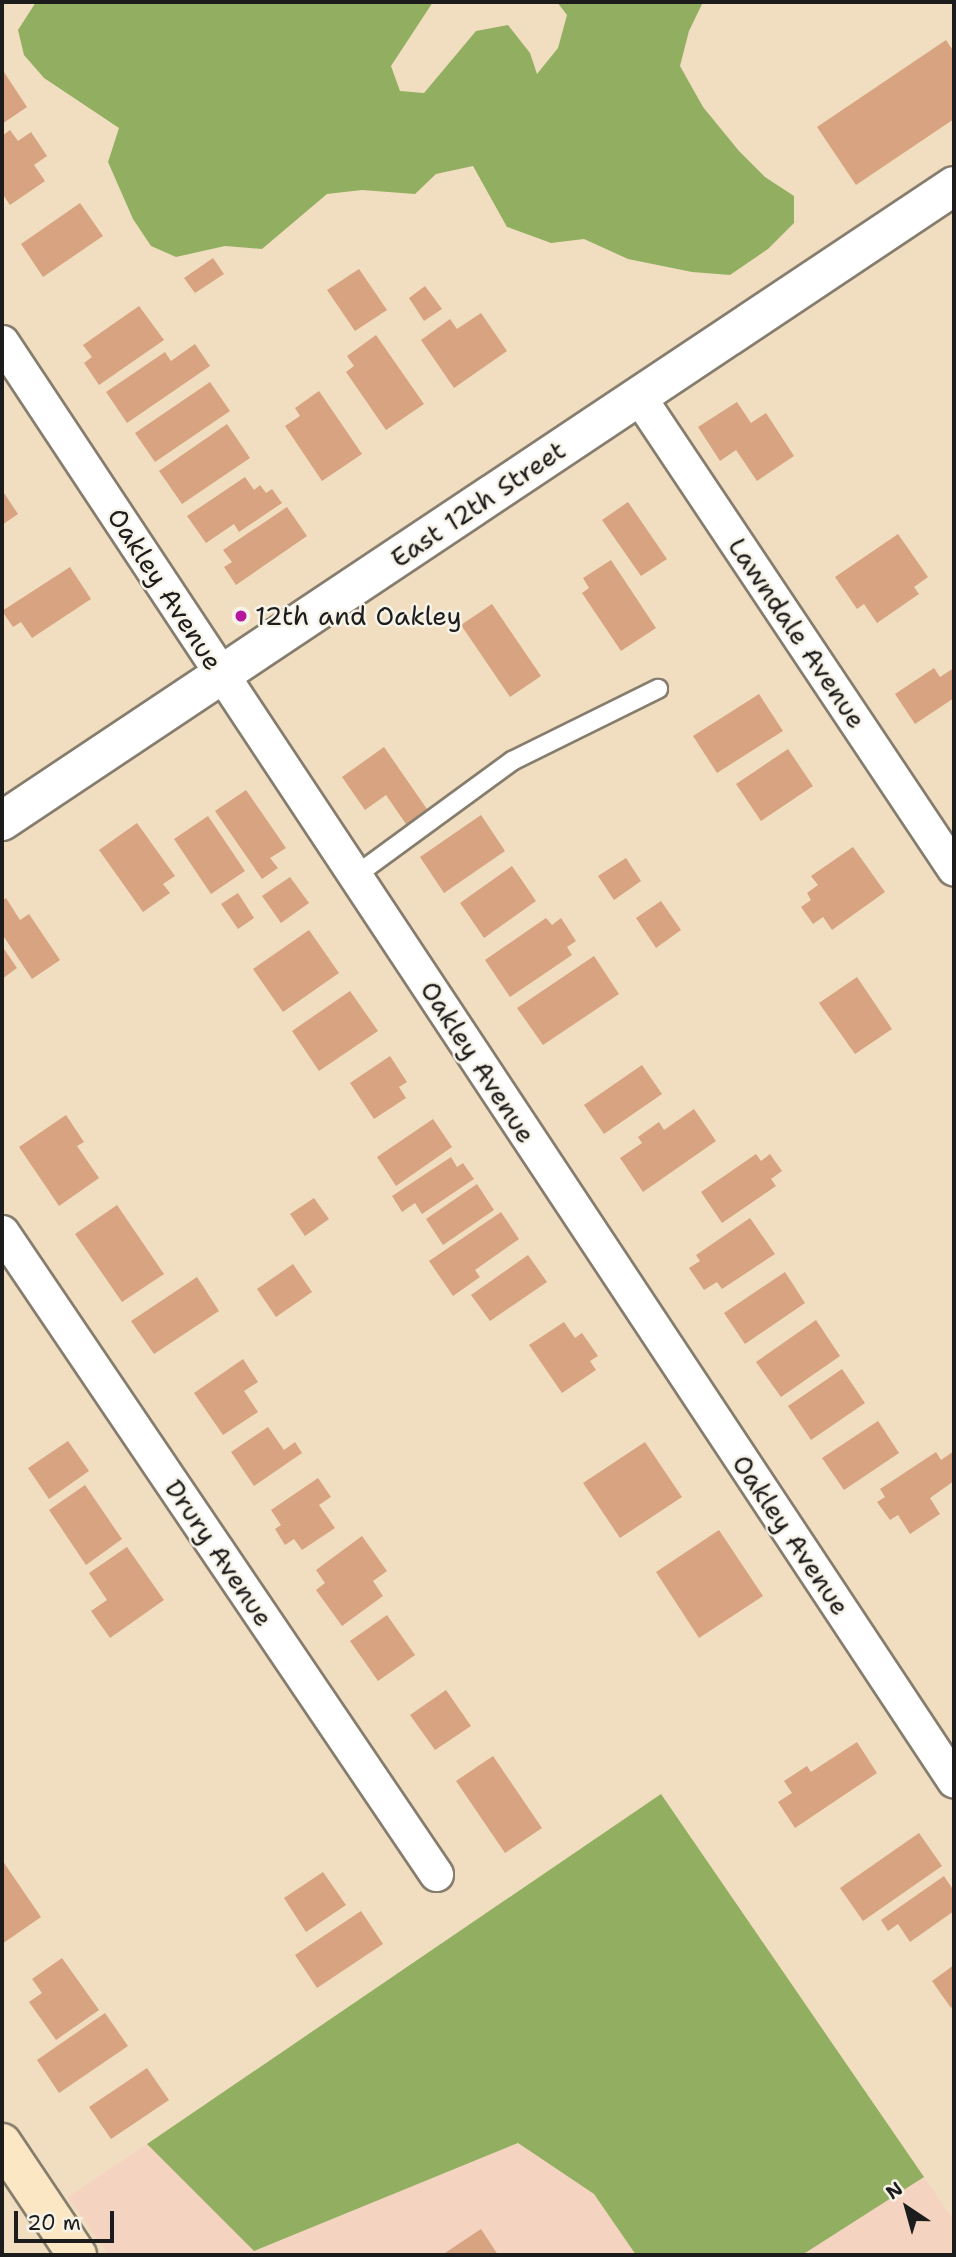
<!DOCTYPE html>
<style>
body{margin:0}
#map{position:relative;width:956px;height:2257px;overflow:hidden;background:#f1dec0;font-family:"Shantell Sans",sans-serif}
div>[style]{position:absolute}
.built>*{inset:0;background:#f5d3c1}
.forest>*{inset:0;background:#92af61}
.building>*{inset:0;background:#d7a380}
.roads{filter:drop-shadow(2px 0 #867d6e) drop-shadow(-2px 0 #867d6e) drop-shadow(0 2px #867d6e) drop-shadow(0 -2px #867d6e)}
.service>*{height:18px;margin:-9px;padding:0 9px;transform-origin:9px;border-radius:9px;background:#fff}
.minor>*{height:33px;margin:-16.5px;padding:0 16.5px;transform-origin:16.5px;border-radius:16.5px;background:#fff}
.tertiary>*{height:38px;margin:-19px;padding:0 19px;transform-origin:19px;border-radius:19px;background:#fff}
.secondary>*{height:38px;margin:-19px;padding:0 19px;transform-origin:19px;border-radius:19px;background:#fbe7c3}
.dots>*{width:19px;height:19px;translate:-50% -50%;box-sizing:border-box;border:4px solid #f7f3e8;border-radius:50%}
span{translate:-50% -50%;white-space:nowrap;text-align:center;line-height:1.15;-webkit-text-stroke:5px #f7f3e8;paint-order:stroke}
.street-label{font-size:26px;color:#1c1c1c}
.poi-label{font-size:26px;color:#1c1c1c}
.left{translate:0 -50%;text-align:left}
.frame{position:absolute;inset:0;border:4px solid #1c1c1c;pointer-events:none}
.north{position:absolute;left:872px;top:2173px;width:70px;height:70px;-webkit-text-stroke:5px #f7f3e8;paint-order:stroke;rotate:324deg;font-size:19px;font-weight:700;line-height:28px;text-align:center;color:#1c1c1c}
.north::after{content:'';display:block;margin:auto;width:24px;height:32px;background:#1c1c1c;clip-path:polygon(50% 0,100% 100%,50% 72%,0 100%)}
.scale{position:absolute;left:14px;top:2211px;width:100px;height:32px;box-sizing:border-box;border:4px solid #1c1c1c;border-top:0;padding-left:9px;font-size:21px;line-height:24px;white-space:nowrap;color:#1c1c1c;-webkit-text-stroke:5px #f7f3e8;paint-order:stroke}
</style>
<div id="map">
<div class="built">
<i style="clip-path:polygon(518px 2143px,594px 2194px,636px 2255px,108px 2255px,68px 2197px,147px 2144px,254px 2251px)"></i>
<i style="clip-path:polygon(924px 2177px,954px 2221px,954px 2255px,802px 2255px)"></i>
</div>
<div class="forest">
<i style="clip-path:polygon(36px 2px,433px 2px,391px 66px,400px 91px,424px 93px,476px 31px,508px 25px,530px 53px,537px 74px,558px 48px,567px 15px,557px 2px,703px 2px,689px 31px,680px 66px,703px 107px,739px 151px,765px 177px,794px 196px,794px 223px,768px 249px,730px 275px,692px 272px,628px 259px,584px 239px,551px 243px,507px 227px,473px 166px,436px 174px,415px 194px,362px 190px,327px 194px,262px 249px,225px 246px,176px 257px,151px 246px,133px 219px,108px 162px,119px 128px,44px 78px,24px 55px,18px 30px)"></i>
<i style="clip-path:polygon(661px 1794px,924px 2177px,802px 2255px,636px 2255px,594px 2194px,518px 2143px,254px 2251px,147px 2144px)"></i>
</div>
<div class="building">
<i style="clip-path:polygon(946px 40px,954px 52px,954px 119px,856px 185px,817px 127px)"></i>
<i style="clip-path:polygon(2px 69px,27px 107px,2px 124px)"></i>
<i style="clip-path:polygon(10px 130px,18px 141px,31px 132px,47px 156px,34px 165px,45px 181px,10px 205px,2px 193px,2px 136px)"></i>
<i style="clip-path:polygon(80px 203px,103px 236px,43px 277px,21px 244px)"></i>
<i style="clip-path:polygon(213px 258px,224px 274px,195px 293px,184px 278px)"></i>
<i style="clip-path:polygon(359px 269px,387px 310px,355px 331px,327px 290px)"></i>
<i style="clip-path:polygon(425px 286px,442px 309px,424px 321px,409px 298px)"></i>
<i style="clip-path:polygon(139px 306px,164px 340px,99px 385px,84px 363px,92px 357px,83px 345px)"></i>
<i style="clip-path:polygon(481px 313px,507px 351px,454px 388px,421px 340px,450px 319px,457px 329px)"></i>
<i style="clip-path:polygon(376px 335px,424px 404px,386px 430px,346px 372px,354px 366px,347px 356px)"></i>
<i style="clip-path:polygon(195px 344px,210px 366px,127px 423px,106px 392px,165px 352px,171px 361px)"></i>
<i style="clip-path:polygon(210px 382px,230px 411px,155px 462px,135px 433px)"></i>
<i style="clip-path:polygon(319px 391px,362px 454px,322px 481px,285px 426px,300px 416px,295px 408px)"></i>
<i style="clip-path:polygon(737px 402px,751px 423px,766px 413px,794px 456px,757px 481px,736px 450px,720px 461px,698px 427px)"></i>
<i style="clip-path:polygon(227px 424px,250px 458px,182px 504px,159px 471px)"></i>
<i style="clip-path:polygon(245px 477px,254px 490px,260px 485px,266px 493px,272px 489px,282px 503px,239px 532px,234px 524px,206px 543px,187px 516px)"></i>
<i style="clip-path:polygon(2px 490px,18px 514px,2px 525px)"></i>
<i style="clip-path:polygon(628px 502px,667px 559px,641px 576px,602px 520px)"></i>
<i style="clip-path:polygon(287px 507px,307px 536px,236px 585px,224px 567px,232px 562px,223px 550px)"></i>
<i style="clip-path:polygon(898px 534px,928px 577px,914px 587px,919px 594px,877px 623px,864px 604px,857px 609px,835px 577px)"></i>
<i style="clip-path:polygon(611px 560px,656px 628px,621px 651px,582px 593px,589px 588px,583px 578px)"></i>
<i style="clip-path:polygon(70px 567px,91px 599px,32px 638px,21px 622px,13px 627px,2px 611px)"></i>
<i style="clip-path:polygon(492px 604px,541px 676px,510px 697px,461px 625px)"></i>
<i style="clip-path:polygon(934px 668px,940px 677px,954px 668px,954px 698px,915px 724px,895px 694px)"></i>
<i style="clip-path:polygon(759px 694px,783px 731px,717px 773px,693px 736px)"></i>
<i style="clip-path:polygon(384px 747px,429px 812px,408px 827px,386px 795px,365px 810px,342px 777px)"></i>
<i style="clip-path:polygon(788px 749px,813px 786px,761px 821px,736px 784px)"></i>
<i style="clip-path:polygon(246px 790px,286px 848px,270px 858px,278px 868px,262px 879px,215px 811px)"></i>
<i style="clip-path:polygon(481px 815px,505px 851px,444px 893px,420px 857px)"></i>
<i style="clip-path:polygon(208px 816px,245px 871px,211px 894px,174px 839px)"></i>
<i style="clip-path:polygon(137px 823px,175px 876px,163px 884px,170px 893px,143px 912px,99px 850px)"></i>
<i style="clip-path:polygon(853px 847px,885px 892px,832px 930px,823px 917px,813px 924px,801px 907px,811px 900px,807px 893px,818px 885px,811px 876px)"></i>
<i style="clip-path:polygon(626px 858px,641px 881px,614px 900px,598px 876px)"></i>
<i style="clip-path:polygon(512px 866px,536px 901px,484px 938px,460px 903px)"></i>
<i style="clip-path:polygon(290px 877px,309px 903px,281px 923px,262px 896px)"></i>
<i style="clip-path:polygon(238px 893px,254px 918px,238px 929px,221px 904px)"></i>
<i style="clip-path:polygon(6px 898px,20px 920px,29px 914px,60px 960px,32px 979px,2px 934px,2px 901px)"></i>
<i style="clip-path:polygon(661px 901px,681px 930px,656px 948px,636px 918px)"></i>
<i style="clip-path:polygon(546px 918px,552px 925px,561px 918px,576px 941px,567px 947px,572px 955px,510px 997px,485px 960px)"></i>
<i style="clip-path:polygon(309px 930px,339px 973px,283px 1012px,253px 969px)"></i>
<i style="clip-path:polygon(2px 946px,17px 968px,2px 979px)"></i>
<i style="clip-path:polygon(594px 956px,619px 994px,543px 1045px,517px 1008px)"></i>
<i style="clip-path:polygon(857px 977px,892px 1029px,855px 1054px,819px 1003px)"></i>
<i style="clip-path:polygon(350px 991px,378px 1031px,319px 1071px,292px 1031px)"></i>
<i style="clip-path:polygon(390px 1056px,407px 1082px,399px 1087px,406px 1098px,374px 1119px,350px 1083px)"></i>
<i style="clip-path:polygon(642px 1065px,662px 1094px,604px 1134px,584px 1105px)"></i>
<i style="clip-path:polygon(694px 1109px,716px 1141px,643px 1192px,620px 1158px,642px 1143px,638px 1137px,659px 1122px,664px 1130px)"></i>
<i style="clip-path:polygon(66px 1115px,84px 1142px,77px 1146px,99px 1178px,59px 1206px,19px 1147px)"></i>
<i style="clip-path:polygon(433px 1119px,452px 1147px,396px 1186px,377px 1157px)"></i>
<i style="clip-path:polygon(756px 1154px,761px 1161px,770px 1154px,782px 1171px,771px 1179px,776px 1186px,722px 1223px,701px 1192px)"></i>
<i style="clip-path:polygon(451px 1157px,457px 1167px,463px 1163px,474px 1179px,422px 1214px,415px 1203px,402px 1212px,392px 1196px)"></i>
<i style="clip-path:polygon(477px 1184px,494px 1210px,443px 1245px,426px 1219px)"></i>
<i style="clip-path:polygon(314px 1198px,329px 1219px,305px 1236px,290px 1214px)"></i>
<i style="clip-path:polygon(117px 1205px,164px 1274px,122px 1302px,75px 1234px)"></i>
<i style="clip-path:polygon(501px 1212px,519px 1239px,475px 1270px,480px 1277px,453px 1296px,429px 1261px)"></i>
<i style="clip-path:polygon(750px 1218px,775px 1254px,722px 1289px,717px 1282px,704px 1290px,689px 1268px,700px 1261px,696px 1255px)"></i>
<i style="clip-path:polygon(528px 1255px,547px 1282px,490px 1321px,471px 1295px)"></i>
<i style="clip-path:polygon(293px 1264px,312px 1292px,276px 1317px,257px 1289px)"></i>
<i style="clip-path:polygon(785px 1272px,805px 1303px,745px 1344px,724px 1313px)"></i>
<i style="clip-path:polygon(197px 1277px,219px 1311px,154px 1354px,131px 1321px)"></i>
<i style="clip-path:polygon(816px 1320px,840px 1356px,781px 1397px,756px 1362px)"></i>
<i style="clip-path:polygon(564px 1322px,575px 1338px,582px 1333px,598px 1356px,590px 1361px,596px 1370px,562px 1393px,529px 1345px)"></i>
<i style="clip-path:polygon(243px 1359px,258px 1382px,244px 1391px,258px 1412px,223px 1435px,194px 1393px)"></i>
<i style="clip-path:polygon(842px 1369px,865px 1403px,811px 1440px,788px 1406px)"></i>
<i style="clip-path:polygon(878px 1421px,899px 1453px,844px 1490px,822px 1458px)"></i>
<i style="clip-path:polygon(268px 1427px,284px 1450px,295px 1442px,302px 1453px,254px 1486px,231px 1452px)"></i>
<i style="clip-path:polygon(68px 1441px,89px 1471px,49px 1499px,28px 1468px)"></i>
<i style="clip-path:polygon(645px 1442px,682px 1497px,620px 1538px,583px 1483px)"></i>
<i style="clip-path:polygon(954px 1451px,954px 1481px,930px 1498px,940px 1514px,910px 1534px,898px 1515px,890px 1520px,877px 1502px,885px 1497px,880px 1489px,936px 1452px,941px 1460px)"></i>
<i style="clip-path:polygon(318px 1478px,331px 1497px,319px 1505px,335px 1528px,302px 1550px,294px 1539px,285px 1545px,275px 1529px,281px 1525px,271px 1510px)"></i>
<i style="clip-path:polygon(85px 1485px,122px 1539px,86px 1565px,49px 1510px)"></i>
<i style="clip-path:polygon(719px 1530px,763px 1596px,699px 1638px,656px 1572px)"></i>
<i style="clip-path:polygon(362px 1536px,387px 1571px,373px 1581px,383px 1596px,342px 1626px,316px 1590px,325px 1583px,316px 1570px)"></i>
<i style="clip-path:polygon(127px 1547px,164px 1600px,110px 1638px,91px 1611px,107px 1600px,89px 1573px)"></i>
<i style="clip-path:polygon(387px 1615px,415px 1655px,378px 1681px,350px 1641px)"></i>
<i style="clip-path:polygon(446px 1690px,471px 1726px,435px 1750px,410px 1715px)"></i>
<i style="clip-path:polygon(857px 1742px,877px 1773px,795px 1828px,778px 1802px,792px 1793px,784px 1781px,807px 1766px,811px 1772px)"></i>
<i style="clip-path:polygon(493px 1756px,542px 1828px,505px 1853px,456px 1781px)"></i>
<i style="clip-path:polygon(919px 1833px,942px 1866px,863px 1921px,840px 1888px)"></i>
<i style="clip-path:polygon(2px 1860px,41px 1917px,2px 1944px)"></i>
<i style="clip-path:polygon(323px 1872px,346px 1905px,306px 1932px,284px 1898px)"></i>
<i style="clip-path:polygon(944px 1876px,954px 1891px,954px 1911px,910px 1942px,898px 1924px,888px 1931px,881px 1920px)"></i>
<i style="clip-path:polygon(361px 1911px,383px 1944px,317px 1988px,295px 1955px)"></i>
<i style="clip-path:polygon(62px 1958px,99px 2010px,56px 2040px,29px 2002px,42px 1993px,32px 1979px)"></i>
<i style="clip-path:polygon(954px 1965px,954px 2005px,951px 2008px,932px 1981px)"></i>
<i style="clip-path:polygon(105px 2013px,128px 2046px,59px 2093px,37px 2060px)"></i>
<i style="clip-path:polygon(147px 2068px,169px 2100px,111px 2139px,89px 2107px)"></i>
<i style="clip-path:polygon(481px 2229px,498px 2255px,442px 2255px)"></i>
</div>
<div class="roads">
<div class="service">
<i style="left:355px;top:876px;width:195px;rotate:-36.2deg"></i>
<i style="left:512px;top:761px;width:163px;rotate:-26.3deg"></i>
</div>
<div class="minor">
<i style="left:2px;top:342px;width:1725px;rotate:56.51deg"></i>
<i style="left:639px;top:397px;width:567px;rotate:56.28deg"></i>
<i style="left:2px;top:1232px;width:775px;rotate:55.94deg"></i>
</div>
<div class="tertiary">
<i style="left:2px;top:821px;width:1144px;rotate:-33.7deg"></i>
</div>
<div class="secondary">
<i style="left:2px;top:2143px;width:135px;rotate:56.2deg"></i>
</div>
</div>
<div class="dots">
<i style="left:241px;top:616px;background:#b5179e"></i>
</div>
<div class="street-label">
<span style="left:478px;top:504px;rotate:-34deg">East 12th Street</span>
<span style="left:165px;top:589px;rotate:57deg">Oakley Avenue</span>
<span style="left:797px;top:633px;rotate:56deg">Lawndale Avenue</span>
<span style="left:478px;top:1062px;rotate:57deg">Oakley Avenue</span>
<span style="left:791px;top:1535px;rotate:56deg">Oakley Avenue</span>
<span style="left:219px;top:1553px;rotate:56deg">Drury Avenue</span>
</div>
<div class="poi-label">
<span class="left" style="left:255px;top:616px">12th and Oakley</span>
</div>
<div class="frame"></div>
<div class="north">N</div>
<div class="scale">20 m</div>
</div>
